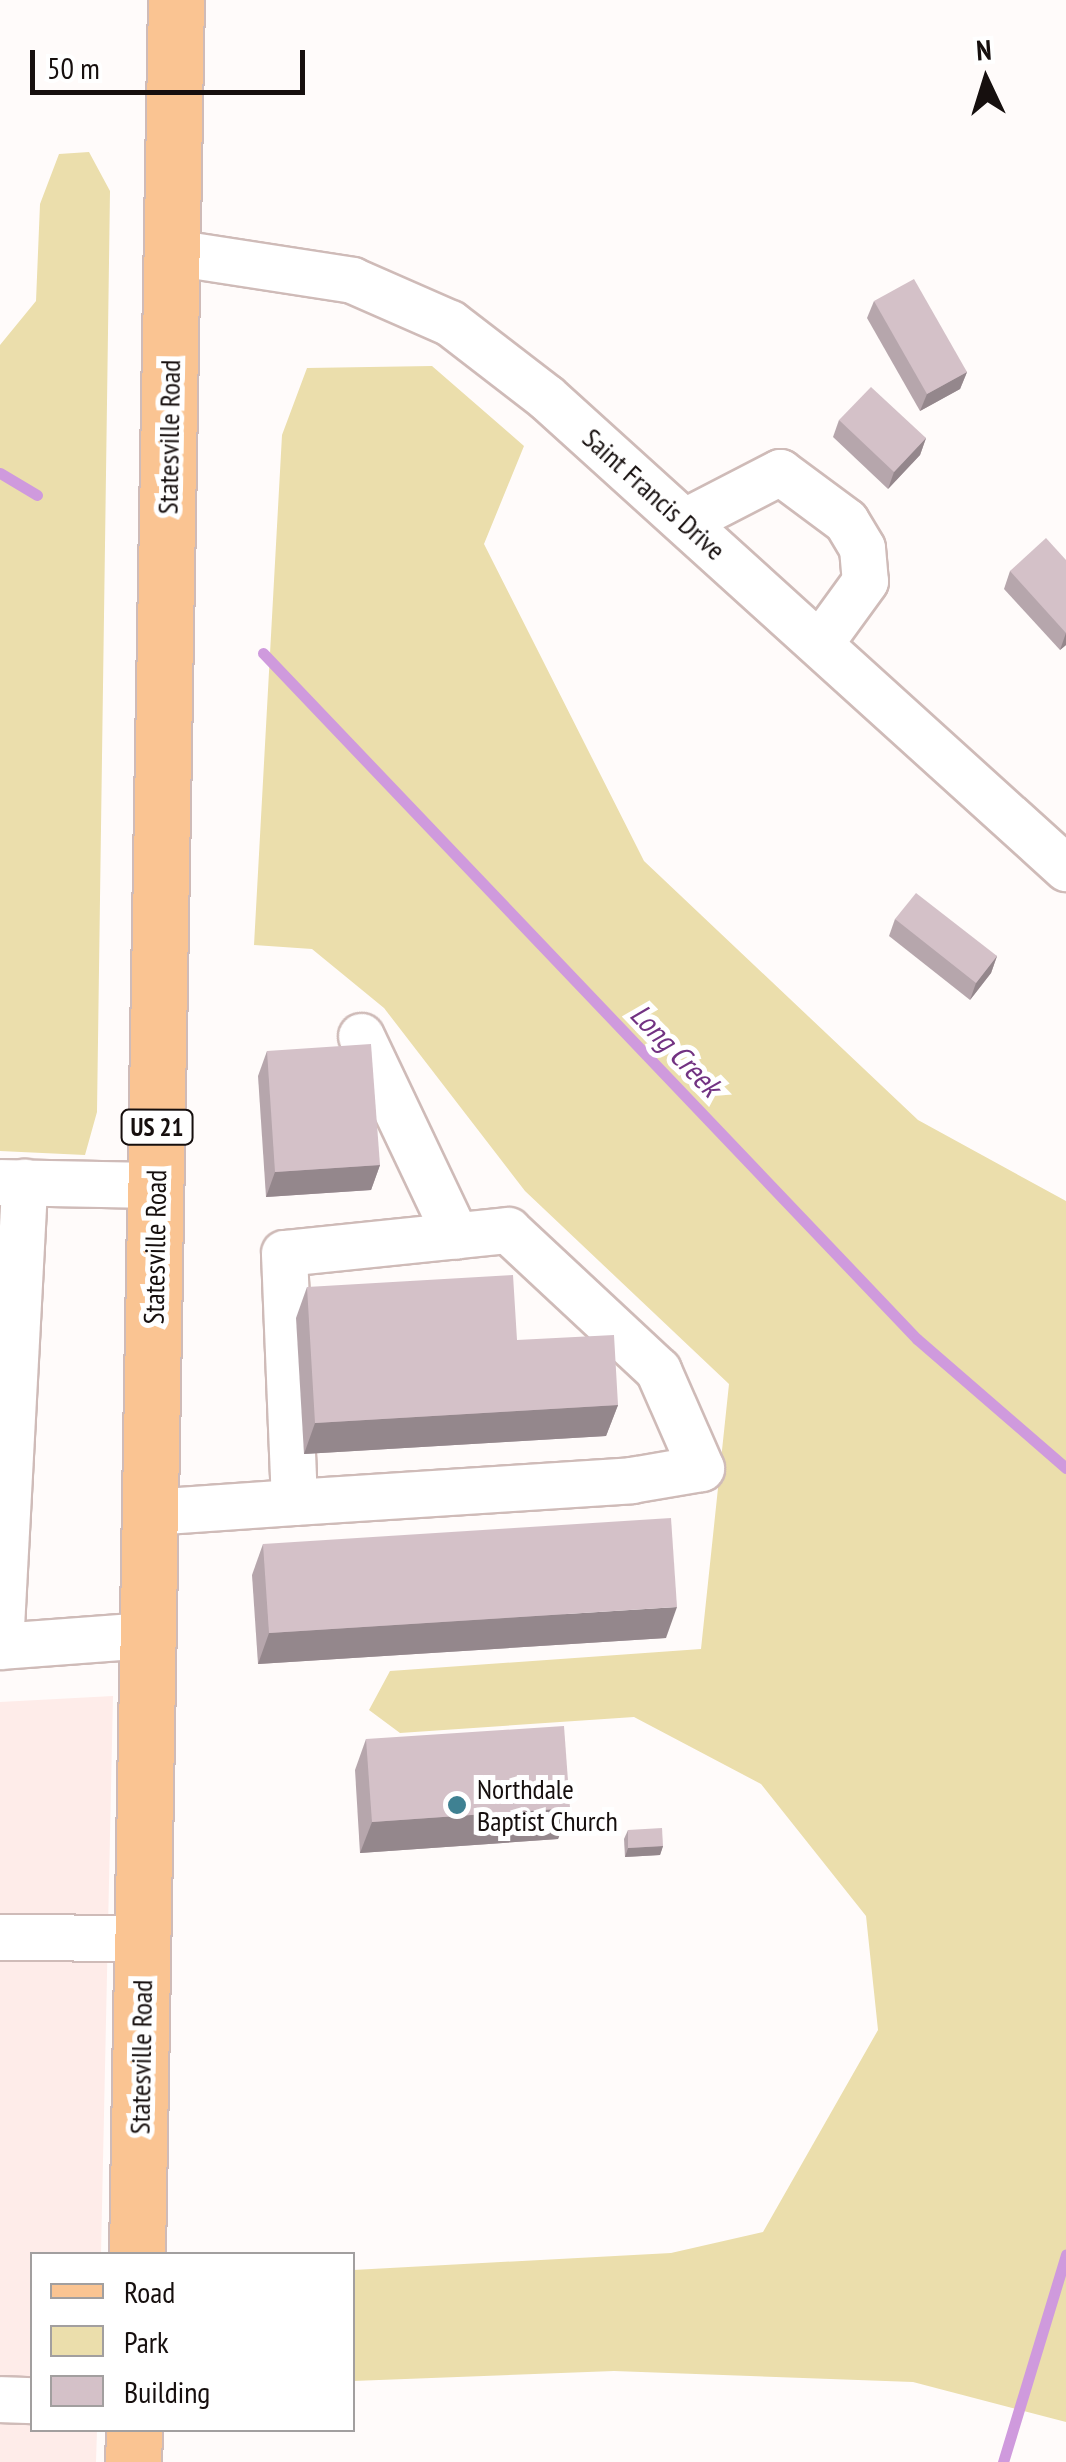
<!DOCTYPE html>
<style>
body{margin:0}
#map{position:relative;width:1066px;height:2462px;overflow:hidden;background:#fffbfa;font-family:"PT Sans Narrow",sans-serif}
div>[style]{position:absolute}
.built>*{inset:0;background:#feece9}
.green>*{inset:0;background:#ebdeac}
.stream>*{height:11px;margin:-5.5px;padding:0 5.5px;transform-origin:5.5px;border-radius:5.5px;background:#cf9add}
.roads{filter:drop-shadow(2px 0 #cfbbb8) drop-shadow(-2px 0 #cfbbb8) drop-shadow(0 2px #cfbbb8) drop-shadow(0 -2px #cfbbb8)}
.minor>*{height:45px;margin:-22.5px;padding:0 22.5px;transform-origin:22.5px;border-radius:22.5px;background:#fff}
.major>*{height:55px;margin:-27.5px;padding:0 27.5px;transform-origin:27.5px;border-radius:27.5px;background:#fac492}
.wall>*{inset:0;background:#b6a6ac}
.shaded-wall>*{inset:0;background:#94878c}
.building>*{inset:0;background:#d4c1c8}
.dots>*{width:28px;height:28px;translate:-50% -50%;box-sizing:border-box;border:5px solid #fff;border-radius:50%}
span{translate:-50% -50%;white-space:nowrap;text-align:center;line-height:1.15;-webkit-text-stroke:10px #fff;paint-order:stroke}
.shield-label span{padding:2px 8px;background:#fff;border:2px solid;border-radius:8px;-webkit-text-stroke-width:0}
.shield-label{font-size:25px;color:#160f0e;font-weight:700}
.street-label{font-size:28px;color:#160f0e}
.poi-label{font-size:28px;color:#160f0e}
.left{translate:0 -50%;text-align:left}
.water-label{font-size:30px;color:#723282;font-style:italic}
.legend{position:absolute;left:30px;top:2252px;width:325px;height:180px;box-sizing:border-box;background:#fff;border:2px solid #a29f9f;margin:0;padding:12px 18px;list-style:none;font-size:30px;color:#160f0e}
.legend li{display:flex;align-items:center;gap:20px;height:50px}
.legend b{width:50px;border:2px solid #a29f9f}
.north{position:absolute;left:936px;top:30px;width:100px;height:100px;-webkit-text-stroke:8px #fff;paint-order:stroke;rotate:356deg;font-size:28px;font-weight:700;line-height:40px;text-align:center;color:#160f0e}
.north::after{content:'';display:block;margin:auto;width:35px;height:45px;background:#160f0e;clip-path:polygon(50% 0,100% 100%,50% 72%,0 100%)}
.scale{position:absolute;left:30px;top:50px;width:275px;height:45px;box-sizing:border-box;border:5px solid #160f0e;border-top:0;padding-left:12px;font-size:30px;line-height:35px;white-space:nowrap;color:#160f0e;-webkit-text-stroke:8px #fff;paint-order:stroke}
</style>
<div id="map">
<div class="built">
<i style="clip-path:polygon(113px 1696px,101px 2254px,32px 2254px,32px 2430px,97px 2430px,96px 2462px,0 2462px,0 1702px)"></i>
</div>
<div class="green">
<i style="clip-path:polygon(89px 152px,110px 191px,97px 1112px,85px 1155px,0 1151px,0 345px,36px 301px,40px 204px,59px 154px)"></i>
<i style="clip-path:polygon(432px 366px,524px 446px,484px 544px,644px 861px,918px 1120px,1066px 1201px,1066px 2422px,913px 2382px,614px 2371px,353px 2381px,353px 2270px,671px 2253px,763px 2232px,878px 2030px,866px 1916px,761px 1784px,634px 1717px,400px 1733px,369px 1710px,390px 1671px,701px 1649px,729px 1384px,525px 1191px,384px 1008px,312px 949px,254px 945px,282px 435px,307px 368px)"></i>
</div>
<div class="stream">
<i style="left:0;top:473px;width:43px;rotate:30.7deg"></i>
<i style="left:263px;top:653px;width:948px;rotate:46.37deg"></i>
<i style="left:917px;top:1339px;width:197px;rotate:40.9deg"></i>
<i style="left:1003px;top:2462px;width:217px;rotate:-73.1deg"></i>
</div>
<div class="roads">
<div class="minor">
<i style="left:172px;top:252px;width:182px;rotate:8.8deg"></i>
<i style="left:352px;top:280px;width:107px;rotate:23.7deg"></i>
<i style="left:450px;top:323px;width:121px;rotate:37.6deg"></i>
<i style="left:546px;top:397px;width:702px;rotate:42.17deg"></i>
<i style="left:685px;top:521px;width:107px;rotate:-27.3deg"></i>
<i style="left:780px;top:472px;width:82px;rotate:36.6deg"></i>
<i style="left:846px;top:521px;width:31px;rotate:59deg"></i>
<i style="left:862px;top:548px;width:33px;rotate:85deg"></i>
<i style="left:865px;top:581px;width:77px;rotate:126deg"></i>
<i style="left:361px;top:1036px;width:221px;rotate:64.6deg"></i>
<i style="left:0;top:1182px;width:156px;rotate:1.1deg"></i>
<i style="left:150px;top:1512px;width:144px;rotate:-4deg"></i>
<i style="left:294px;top:1502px;width:338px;rotate:-3.7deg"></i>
<i style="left:631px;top:1480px;width:71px;rotate:-9.7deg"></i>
<i style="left:701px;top:1468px;width:107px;rotate:-113.7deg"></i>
<i style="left:658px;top:1370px;width:205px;rotate:-137deg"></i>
<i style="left:508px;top:1230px;width:225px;rotate:174.1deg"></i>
<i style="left:284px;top:1253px;width:249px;rotate:87.7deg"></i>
<i style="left:0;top:1646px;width:465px;rotate:-87deg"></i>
<i style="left:0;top:1646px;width:148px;rotate:-4.3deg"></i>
<i style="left:0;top:1937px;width:142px;rotate:0.4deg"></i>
<i style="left:0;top:2399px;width:32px;rotate:2deg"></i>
</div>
<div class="major">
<i style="left:137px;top:2254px;width:2254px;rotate:-89.01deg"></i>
<i style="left:133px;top:2462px;width:32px;rotate:-88deg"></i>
</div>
</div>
<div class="wall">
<i style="clip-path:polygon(874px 301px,967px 372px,960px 389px,920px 411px,867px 318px)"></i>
<i style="clip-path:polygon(839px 420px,926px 438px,920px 455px,888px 489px,833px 437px)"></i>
<i style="clip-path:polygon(1066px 560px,1066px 645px,1060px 650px,1004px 589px,1010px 571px)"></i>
<i style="clip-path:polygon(895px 919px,997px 956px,991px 973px,970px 1000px,889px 936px)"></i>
<i style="clip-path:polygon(267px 1051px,380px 1165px,371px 1190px,266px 1197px,258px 1076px)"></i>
<i style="clip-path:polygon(307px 1287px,517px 1340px,618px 1405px,606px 1436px,304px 1454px,296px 1318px)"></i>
<i style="clip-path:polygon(263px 1544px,666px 1638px,258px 1664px,252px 1575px)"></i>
<i style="clip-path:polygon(366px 1739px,570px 1808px,558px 1839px,360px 1853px,355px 1770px)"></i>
<i style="clip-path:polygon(628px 1830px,663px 1846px,660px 1855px,625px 1857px,624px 1839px)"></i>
</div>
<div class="shaded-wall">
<i style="clip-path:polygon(967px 372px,960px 389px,920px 411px,927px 394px)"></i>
<i style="clip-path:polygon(926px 438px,920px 455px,888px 489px,894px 472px)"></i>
<i style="clip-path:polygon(1066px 633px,1066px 645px,1060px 650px)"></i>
<i style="clip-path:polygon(997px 956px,991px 973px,970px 1000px,976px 983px)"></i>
<i style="clip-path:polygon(380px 1165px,371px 1190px,266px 1197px,275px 1172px)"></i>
<i style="clip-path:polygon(618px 1405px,606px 1436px,304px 1454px,315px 1423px)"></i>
<i style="clip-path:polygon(677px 1607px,666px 1638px,258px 1664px,269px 1633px)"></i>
<i style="clip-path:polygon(570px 1808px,558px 1839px,360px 1853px,372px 1822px)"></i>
<i style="clip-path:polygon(663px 1846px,660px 1855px,625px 1857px,628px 1848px)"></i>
</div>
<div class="building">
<i style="clip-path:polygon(914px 279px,967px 372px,927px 394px,874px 301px)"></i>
<i style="clip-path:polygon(871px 387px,926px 438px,894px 472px,839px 420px)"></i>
<i style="clip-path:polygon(1046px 538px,1066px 560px,1066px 633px,1010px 571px)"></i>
<i style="clip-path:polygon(916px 893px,997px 956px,976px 983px,895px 919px)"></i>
<i style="clip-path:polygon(371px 1044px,380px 1165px,275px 1172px,267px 1051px)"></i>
<i style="clip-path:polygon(513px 1275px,517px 1340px,614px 1335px,618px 1405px,315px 1423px,307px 1287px)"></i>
<i style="clip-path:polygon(671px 1518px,677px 1607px,269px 1633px,263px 1544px)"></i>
<i style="clip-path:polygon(564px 1726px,570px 1808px,372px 1822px,366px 1739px)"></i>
<i style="clip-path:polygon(662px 1828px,663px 1846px,628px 1848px,628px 1830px)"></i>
</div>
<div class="dots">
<i style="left:457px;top:1805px;background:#3f8192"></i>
</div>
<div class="shield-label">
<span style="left:157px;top:1127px">US 21</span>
</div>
<div class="street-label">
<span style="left:169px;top:437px;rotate:-89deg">Statesville Road</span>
<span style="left:654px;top:494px;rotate:42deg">Saint Francis Drive</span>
<span style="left:155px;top:1247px;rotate:-89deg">Statesville Road</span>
<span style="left:141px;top:2057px;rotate:-89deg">Statesville Road</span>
</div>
<div class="poi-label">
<span class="left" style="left:477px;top:1805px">Northdale<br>Baptist Church</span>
</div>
<div class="water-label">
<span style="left:676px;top:1050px;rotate:46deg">Long Creek</span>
</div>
<ul class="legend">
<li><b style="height:12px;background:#fac492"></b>Road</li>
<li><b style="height:28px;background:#ebdeac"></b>Park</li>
<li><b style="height:28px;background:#d4c1c8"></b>Building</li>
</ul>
<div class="north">N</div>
<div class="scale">50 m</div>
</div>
